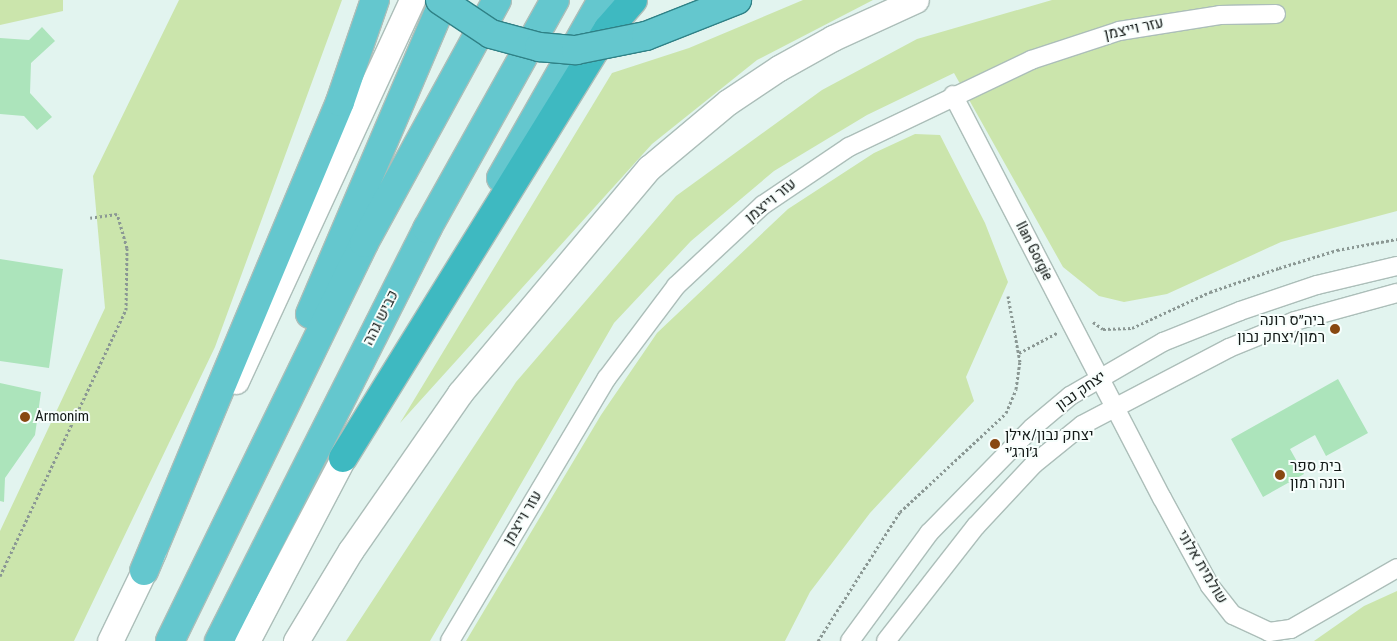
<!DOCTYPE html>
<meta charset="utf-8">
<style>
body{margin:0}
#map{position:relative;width:1397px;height:641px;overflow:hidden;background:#e2f4ef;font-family:"Roboto Condensed",Heebo,sans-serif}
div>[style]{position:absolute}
.green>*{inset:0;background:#cbe5ac}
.building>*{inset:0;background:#ace4bb}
.path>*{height:3px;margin-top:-1.5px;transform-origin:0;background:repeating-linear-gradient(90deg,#8b9894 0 2.5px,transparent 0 5px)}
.roads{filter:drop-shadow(1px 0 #acbeb9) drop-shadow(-1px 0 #acbeb9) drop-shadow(0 1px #acbeb9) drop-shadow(0 -1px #acbeb9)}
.minor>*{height:18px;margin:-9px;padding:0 9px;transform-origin:9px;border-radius:9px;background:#fff}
.secondary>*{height:25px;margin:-12.5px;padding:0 12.5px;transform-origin:12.5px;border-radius:12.5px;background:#fff}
.trunk>*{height:28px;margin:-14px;padding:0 14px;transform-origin:14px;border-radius:14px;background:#64c7ce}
.motorway>*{height:28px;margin:-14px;padding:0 14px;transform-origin:14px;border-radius:14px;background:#3eb9c1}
.bridges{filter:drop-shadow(1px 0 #2f8186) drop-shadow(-1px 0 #2f8186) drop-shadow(0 1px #2f8186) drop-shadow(0 -1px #2f8186)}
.trunk-bridge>*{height:28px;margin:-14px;padding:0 14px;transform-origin:14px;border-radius:14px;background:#64c7ce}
.dots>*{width:14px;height:14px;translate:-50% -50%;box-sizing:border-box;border:2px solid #f7fefc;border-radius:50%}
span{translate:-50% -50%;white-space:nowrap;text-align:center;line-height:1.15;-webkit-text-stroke:4px #f7fefc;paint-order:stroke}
.street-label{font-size:15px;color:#141a18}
.poi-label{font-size:15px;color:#141a18}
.right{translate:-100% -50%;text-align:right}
.left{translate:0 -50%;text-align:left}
</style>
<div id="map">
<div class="green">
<i style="clip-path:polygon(0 0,63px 0,63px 11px,0 25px)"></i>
<i style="clip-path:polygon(179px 0,342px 0,215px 347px,74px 641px,0 641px,0 531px,105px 308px,93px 176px)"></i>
<i style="clip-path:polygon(803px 0,873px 0,757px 60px,652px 144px,400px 423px,612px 73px,689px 48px)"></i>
<i style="clip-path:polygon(1052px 0,1397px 0,1397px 211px,1281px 242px,1167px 294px,1124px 302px,1099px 296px,1063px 267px,954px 73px,867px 115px,774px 171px,691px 241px,614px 323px,430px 641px,346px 641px,516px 382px,676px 196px,822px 90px,917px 39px)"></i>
<i style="clip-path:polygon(915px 134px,940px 135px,985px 223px,1008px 282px,966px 377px,974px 401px,870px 513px,810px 592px,785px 641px,466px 641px,601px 415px,657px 333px,788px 209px,874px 153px)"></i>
<i style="clip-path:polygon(1397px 591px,1397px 641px,1314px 641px,1364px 606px)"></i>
</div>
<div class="building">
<i style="clip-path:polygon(42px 27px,55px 41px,31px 63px,30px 93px,52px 117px,37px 130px,24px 116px,0 114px,0 38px,29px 40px)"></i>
<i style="clip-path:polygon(0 259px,63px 269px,49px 368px,0 361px)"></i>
<i style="clip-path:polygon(1338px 379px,1368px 433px,1326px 456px,1315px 435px,1290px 449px,1304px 474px,1263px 497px,1231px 439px)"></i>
<i style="clip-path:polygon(0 383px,41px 392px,35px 435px,5px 478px,4px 502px,0 501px)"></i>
</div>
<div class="path">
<i style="left:1093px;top:322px;width:12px;rotate:35deg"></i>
<i style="left:1103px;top:329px;width:29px;rotate:-2deg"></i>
<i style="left:1132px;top:328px;width:86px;rotate:-24.8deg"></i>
<i style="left:1210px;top:292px;width:73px;rotate:-19.2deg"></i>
<i style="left:1279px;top:268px;width:61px;rotate:-17.2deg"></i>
<i style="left:1337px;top:250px;width:61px;rotate:-10.4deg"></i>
<i style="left:1019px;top:353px;width:43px;rotate:-27.8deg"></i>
<i style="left:0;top:576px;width:294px;rotate:-64.7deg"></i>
<i style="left:126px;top:310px;width:62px;rotate:-89.1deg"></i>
<i style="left:127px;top:248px;width:35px;rotate:-106deg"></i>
<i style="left:117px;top:214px;width:27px;rotate:172deg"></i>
<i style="left:818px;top:641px;width:153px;rotate:-57.6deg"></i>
<i style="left:900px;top:512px;width:145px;rotate:-43deg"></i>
<i style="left:1006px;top:413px;width:26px;rotate:-67deg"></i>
<i style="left:1016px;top:389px;width:27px;rotate:-82deg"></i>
<i style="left:1020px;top:362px;width:67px;rotate:-100.3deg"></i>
</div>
<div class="roads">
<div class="minor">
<i style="left:953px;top:95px;width:454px;rotate:62.6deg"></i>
<i style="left:1162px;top:498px;width:100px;rotate:61.4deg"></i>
<i style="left:1210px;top:586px;width:37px;rotate:52deg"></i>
<i style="left:1233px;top:615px;width:40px;rotate:25deg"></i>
<i style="left:1269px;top:632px;width:22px;rotate:-8deg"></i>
<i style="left:1291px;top:629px;width:122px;rotate:-29.9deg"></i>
<i style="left:450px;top:641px;width:306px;rotate:-59.2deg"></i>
<i style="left:607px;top:378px;width:115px;rotate:-53.1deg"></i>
<i style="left:676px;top:286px;width:119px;rotate:-43deg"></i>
<i style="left:763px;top:205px;width:104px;rotate:-34deg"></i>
<i style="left:849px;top:147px;width:202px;rotate:-25.5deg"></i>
<i style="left:1031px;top:60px;width:93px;rotate:-18.2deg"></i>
<i style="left:1119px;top:31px;width:102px;rotate:-9deg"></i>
<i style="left:1220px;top:15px;width:56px;rotate:-1deg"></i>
<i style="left:850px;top:641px;width:134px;rotate:-53.8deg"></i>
<i style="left:929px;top:533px;width:147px;rotate:-45.6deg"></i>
<i style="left:1032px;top:428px;width:50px;rotate:-40.1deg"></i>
<i style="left:1070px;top:396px;width:108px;rotate:-30.1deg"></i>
<i style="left:1163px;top:342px;width:83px;rotate:-21.9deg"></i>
<i style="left:1240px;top:311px;width:81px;rotate:-18.7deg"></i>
<i style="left:1317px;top:285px;width:82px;rotate:-13.4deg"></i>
<i style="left:886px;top:641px;width:146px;rotate:-52deg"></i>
<i style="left:976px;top:526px;width:85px;rotate:-46.9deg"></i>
<i style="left:1034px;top:464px;width:62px;rotate:-39.1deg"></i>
<i style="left:1082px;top:425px;width:166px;rotate:-27.6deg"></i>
<i style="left:1229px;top:348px;width:71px;rotate:-22.2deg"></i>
<i style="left:1295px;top:321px;width:106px;rotate:-15.4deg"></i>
</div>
<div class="secondary">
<i style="left:236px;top:381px;width:420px;rotate:-65.2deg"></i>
<i style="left:110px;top:641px;width:99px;rotate:-64.2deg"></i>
<i style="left:247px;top:641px;width:207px;rotate:-62.3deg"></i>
<i style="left:296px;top:641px;width:106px;rotate:-58.9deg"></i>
<i style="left:351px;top:550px;width:191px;rotate:-55.2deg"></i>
<i style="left:460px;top:393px;width:294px;rotate:-50deg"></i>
<i style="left:649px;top:168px;width:103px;rotate:-39.9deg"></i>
<i style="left:728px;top:102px;width:61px;rotate:-33.7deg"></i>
<i style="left:779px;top:68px;width:62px;rotate:-29.1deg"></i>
<i style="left:833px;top:38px;width:91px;rotate:-24.6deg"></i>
</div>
<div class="trunk">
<i style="left:501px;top:178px;width:205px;rotate:-60.4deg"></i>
<i style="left:310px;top:314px;width:341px;rotate:-66.9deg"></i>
<i style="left:144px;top:571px;width:508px;rotate:-67.32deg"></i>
<i style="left:340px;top:102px;width:108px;rotate:-71.1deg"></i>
<i style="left:170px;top:641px;width:443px;rotate:-64deg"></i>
<i style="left:364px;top:243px;width:277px;rotate:-61.3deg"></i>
<i style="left:219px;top:641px;width:462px;rotate:-63.2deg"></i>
<i style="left:427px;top:229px;width:262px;rotate:-60.8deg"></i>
</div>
<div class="motorway">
<i style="left:343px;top:458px;width:504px;rotate:-58.3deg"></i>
<i style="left:608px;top:29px;width:38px;rotate:-49deg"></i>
</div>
</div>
<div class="bridges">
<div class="trunk-bridge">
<i style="left:440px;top:0;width:61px;rotate:33.7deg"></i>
<i style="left:491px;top:34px;width:50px;rotate:15.2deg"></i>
<i style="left:539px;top:47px;width:37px;rotate:5deg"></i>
<i style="left:576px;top:50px;width:71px;rotate:-11.3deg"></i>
<i style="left:646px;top:36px;width:98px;rotate:-21.6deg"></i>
</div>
</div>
<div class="dots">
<i style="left:1335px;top:329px;background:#884811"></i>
<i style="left:25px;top:417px;background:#884811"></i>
<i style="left:995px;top:444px;background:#884811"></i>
<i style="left:1280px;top:475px;background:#884811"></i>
</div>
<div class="street-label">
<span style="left:1134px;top:29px;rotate:-12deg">עזר וייצמן</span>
<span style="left:771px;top:201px;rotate:-39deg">עזר וייצמן</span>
<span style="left:1034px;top:251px;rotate:63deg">Ilan Gorgie</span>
<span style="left:381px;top:318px;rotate:-63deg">כביש גהה</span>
<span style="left:1081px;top:391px;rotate:-35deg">יצחק נבון</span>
<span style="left:523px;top:518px;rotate:-59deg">עזר וייצמן</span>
<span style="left:1202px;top:567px;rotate:59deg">שולמית אלוני</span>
</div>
<div class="poi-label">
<span class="right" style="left:1325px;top:329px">ביה״ס רונה<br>רמון/יצחק נבון</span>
<span class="left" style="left:35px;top:417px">Armonim</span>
<span class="left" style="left:1005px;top:444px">יצחק נבון/אילן<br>ג׳ורג׳י</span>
<span class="left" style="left:1290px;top:475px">בית ספר<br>רונה רמון</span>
</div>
</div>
